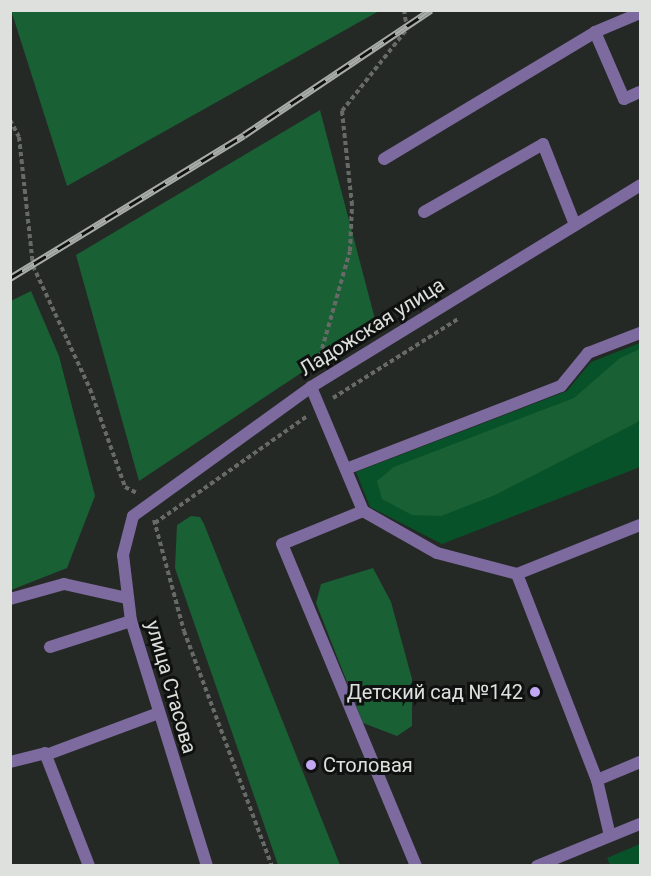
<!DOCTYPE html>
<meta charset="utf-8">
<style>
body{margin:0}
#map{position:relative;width:651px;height:876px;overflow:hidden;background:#252926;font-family:Roboto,sans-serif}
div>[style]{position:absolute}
.green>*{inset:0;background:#085229}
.forest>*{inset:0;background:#196035}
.path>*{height:4px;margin-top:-2px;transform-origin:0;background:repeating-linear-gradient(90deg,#676a67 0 4.5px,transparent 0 7.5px)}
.lane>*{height:12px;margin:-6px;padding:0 6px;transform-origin:6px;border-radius:6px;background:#7d6a9f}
.street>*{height:12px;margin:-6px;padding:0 6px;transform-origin:6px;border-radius:6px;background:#7d6a9f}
.rail>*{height:7px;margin-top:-3.5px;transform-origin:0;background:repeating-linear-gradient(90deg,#0f1110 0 14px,#a8aca9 0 28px);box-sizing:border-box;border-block:2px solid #a8aca9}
.dots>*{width:16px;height:16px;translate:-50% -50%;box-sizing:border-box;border:3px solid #0f1110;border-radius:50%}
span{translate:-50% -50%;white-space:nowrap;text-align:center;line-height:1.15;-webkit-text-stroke:6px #0f1110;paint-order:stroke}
.street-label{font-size:20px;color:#dde0dd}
.poi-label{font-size:20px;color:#dde0dd}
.right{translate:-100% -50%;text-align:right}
.left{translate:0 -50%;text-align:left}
.frame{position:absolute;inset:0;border:12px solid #dde0dd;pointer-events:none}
</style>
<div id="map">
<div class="green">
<i style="clip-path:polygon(640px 343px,640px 467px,442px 544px,370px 507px,356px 472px,567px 391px,591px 362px)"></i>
<i style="clip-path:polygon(640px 844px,640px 865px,610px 865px,607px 858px)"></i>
</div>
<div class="forest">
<i style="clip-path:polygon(11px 10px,379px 10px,379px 11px,67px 186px)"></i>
<i style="clip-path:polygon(320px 110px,376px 323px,139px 481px,76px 255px)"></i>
<i style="clip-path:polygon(31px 291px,59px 356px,95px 496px,67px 568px,11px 590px,11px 301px)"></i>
<i style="clip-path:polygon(640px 349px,640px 419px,636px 423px,495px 495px,441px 516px,412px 515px,382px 499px,377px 481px,394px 467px,574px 398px,620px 358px)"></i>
<i style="clip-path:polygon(191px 516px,200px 517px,204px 524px,340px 865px,278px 865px,175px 568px,177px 525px)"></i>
<i style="clip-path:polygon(373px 568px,391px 602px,412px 679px,412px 726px,397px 736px,363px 723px,316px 603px,321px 584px)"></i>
</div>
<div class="path">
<i style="left:10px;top:120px;width:19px;rotate:62deg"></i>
<i style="left:19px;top:137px;width:130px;rotate:83.8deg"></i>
<i style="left:33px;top:266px;width:136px;rotate:65.1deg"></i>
<i style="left:90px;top:389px;width:104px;rotate:70.3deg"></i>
<i style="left:125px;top:487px;width:13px;rotate:27deg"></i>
<i style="left:318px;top:363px;width:116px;rotate:-74.1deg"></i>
<i style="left:350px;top:251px;width:46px;rotate:-87.5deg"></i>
<i style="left:352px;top:205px;width:95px;rotate:-96.1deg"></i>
<i style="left:342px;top:111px;width:105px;rotate:-51.6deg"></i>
<i style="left:407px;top:29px;width:19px;rotate:-99deg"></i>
<i style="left:333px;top:398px;width:148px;rotate:-32.3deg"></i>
<i style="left:154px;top:520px;width:115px;rotate:74.9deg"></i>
<i style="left:184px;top:631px;width:251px;rotate:69.5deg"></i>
<i style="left:155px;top:523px;width:186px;rotate:-35.1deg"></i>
</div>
<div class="lane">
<i style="left:595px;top:32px;width:49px;rotate:-22.9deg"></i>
<i style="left:384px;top:159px;width:246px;rotate:-31deg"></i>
<i style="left:595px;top:32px;width:73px;rotate:66.6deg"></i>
<i style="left:624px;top:99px;width:17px;rotate:-24deg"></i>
<i style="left:424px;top:212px;width:137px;rotate:-29.7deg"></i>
<i style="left:543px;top:144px;width:87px;rotate:68.4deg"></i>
<i style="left:311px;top:387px;width:134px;rotate:67.2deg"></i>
<i style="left:363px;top:511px;width:87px;rotate:157.8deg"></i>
<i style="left:282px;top:544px;width:349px;rotate:67.4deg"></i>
<i style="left:346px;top:469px;width:230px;rotate:-21.1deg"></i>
<i style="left:561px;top:386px;width:43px;rotate:-50.7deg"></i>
<i style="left:588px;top:353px;width:56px;rotate:-21deg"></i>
<i style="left:363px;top:511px;width:85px;rotate:29.6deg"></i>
<i style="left:437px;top:553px;width:83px;rotate:14.7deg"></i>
<i style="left:517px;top:574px;width:132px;rotate:-21.7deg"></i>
<i style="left:517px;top:574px;width:221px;rotate:68.8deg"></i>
<i style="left:597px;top:780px;width:47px;rotate:-22.7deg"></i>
<i style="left:10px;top:599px;width:56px;rotate:-15.5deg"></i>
<i style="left:64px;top:584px;width:65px;rotate:12.5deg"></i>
<i style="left:50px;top:647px;width:85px;rotate:-17.8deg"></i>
<i style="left:46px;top:755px;width:117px;rotate:-20.4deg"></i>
<i style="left:10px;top:762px;width:36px;rotate:-14deg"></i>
<i style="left:45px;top:753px;width:121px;rotate:68.7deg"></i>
<i style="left:597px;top:780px;width:57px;rotate:76.9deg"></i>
<i style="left:537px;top:866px;width:111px;rotate:-22.2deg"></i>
</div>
<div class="street">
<i style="left:207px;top:866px;width:257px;rotate:-107.2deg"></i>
<i style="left:131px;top:621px;width:66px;rotate:-96.9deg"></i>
<i style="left:123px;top:555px;width:40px;rotate:-75.6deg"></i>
<i style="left:133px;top:516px;width:220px;rotate:-35.9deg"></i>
<i style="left:311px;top:387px;width:386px;rotate:-31.5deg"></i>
</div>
<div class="rail">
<i style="left:10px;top:278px;width:274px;rotate:-31.4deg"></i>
<i style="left:244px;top:135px;width:225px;rotate:-33.8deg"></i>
</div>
<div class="dots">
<i style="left:535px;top:692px;background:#c2a8f3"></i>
<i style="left:311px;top:765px;background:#c2a8f3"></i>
</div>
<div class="street-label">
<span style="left:372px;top:327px;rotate:-32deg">Ладожская улица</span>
<span style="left:171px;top:687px;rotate:74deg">улица Стасова</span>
</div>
<div class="poi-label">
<span class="right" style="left:523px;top:692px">Детский сад №142</span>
<span class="left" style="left:323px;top:765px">Столовая</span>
</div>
<div class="frame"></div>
</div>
